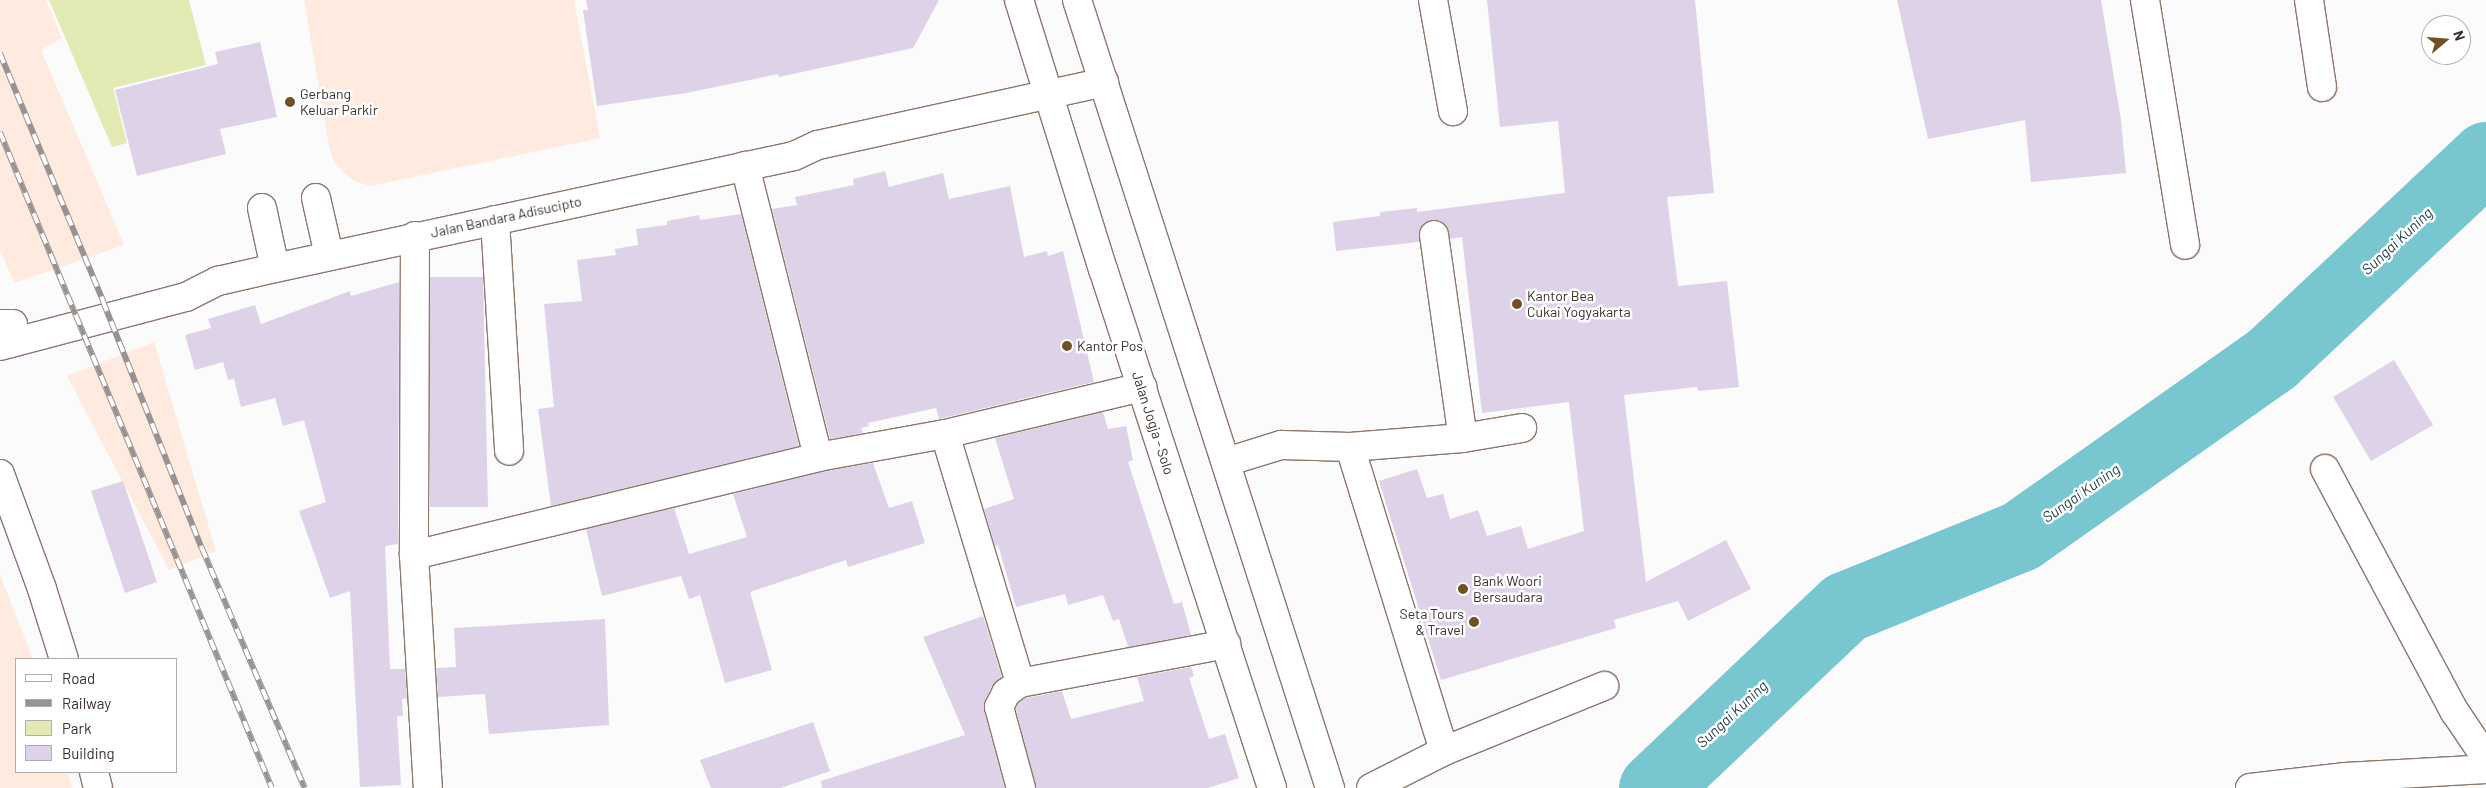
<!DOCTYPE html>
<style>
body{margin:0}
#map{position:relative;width:2486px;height:788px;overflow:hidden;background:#fbfbfb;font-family:Barlow,sans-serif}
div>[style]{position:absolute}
.built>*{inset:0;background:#ffeadf}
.green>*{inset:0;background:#e3e9b3}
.river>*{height:71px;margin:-35.5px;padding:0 35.5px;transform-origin:35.5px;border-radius:35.5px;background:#78c6d0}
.building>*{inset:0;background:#ded2e9}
.roads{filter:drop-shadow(1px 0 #8e766a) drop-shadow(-1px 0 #8e766a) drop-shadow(0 1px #8e766a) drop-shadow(0 -1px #8e766a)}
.minor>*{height:28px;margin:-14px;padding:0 14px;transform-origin:14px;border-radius:14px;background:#fff}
.highway>*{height:28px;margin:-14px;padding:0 14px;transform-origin:14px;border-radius:14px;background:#fff}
.rail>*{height:5.5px;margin-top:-2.75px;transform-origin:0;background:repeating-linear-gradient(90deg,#fff 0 11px,#989391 0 22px);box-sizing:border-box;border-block:1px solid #989391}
.dots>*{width:14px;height:14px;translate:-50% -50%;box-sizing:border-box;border:2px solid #fff;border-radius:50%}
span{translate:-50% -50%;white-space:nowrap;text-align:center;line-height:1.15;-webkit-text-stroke:5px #fff;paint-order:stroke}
.poi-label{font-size:14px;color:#3b312c}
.left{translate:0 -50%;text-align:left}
.right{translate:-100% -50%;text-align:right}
.street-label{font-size:14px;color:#3b312c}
.water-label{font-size:15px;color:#1e4449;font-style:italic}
.legend{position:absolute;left:15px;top:658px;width:162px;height:115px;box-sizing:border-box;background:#fff;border:1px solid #b1adab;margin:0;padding:6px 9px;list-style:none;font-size:15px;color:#3b312c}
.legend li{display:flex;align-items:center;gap:10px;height:25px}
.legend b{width:25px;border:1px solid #b1adab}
.north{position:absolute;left:2421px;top:15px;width:50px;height:50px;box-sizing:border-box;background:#fff;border:1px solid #b1adab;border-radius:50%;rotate:72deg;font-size:14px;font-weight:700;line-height:20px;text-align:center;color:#3b312c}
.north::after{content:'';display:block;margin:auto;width:18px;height:22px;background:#6f5125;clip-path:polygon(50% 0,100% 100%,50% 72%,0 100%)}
</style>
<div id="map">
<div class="built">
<i style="clip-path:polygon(0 0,46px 0,62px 38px,41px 50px,124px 245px,14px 283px,0 249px)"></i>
<i style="clip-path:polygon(304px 0,574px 0,600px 138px,370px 186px,356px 182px,344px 173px,334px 161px,329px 146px)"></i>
<i style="clip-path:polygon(154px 342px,216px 551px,169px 570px,67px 376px)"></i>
<i style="clip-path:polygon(0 575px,33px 659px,16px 659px,16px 772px,68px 772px,72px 788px,0 788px)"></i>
</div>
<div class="green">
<i style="clip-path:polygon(49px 0,189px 0,206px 65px,113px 88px,127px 143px,112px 147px)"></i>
</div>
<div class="river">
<i style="left:1654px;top:788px;width:263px;rotate:-43.5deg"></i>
<i style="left:1845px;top:607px;width:189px;rotate:-22.1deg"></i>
<i style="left:2020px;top:536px;width:309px;rotate:-35.2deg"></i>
<i style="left:2272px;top:358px;width:294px;rotate:-43.2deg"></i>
</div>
<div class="building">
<i style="clip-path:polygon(586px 0,939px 0,913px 48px,779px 77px,778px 74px,686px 93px,597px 106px,583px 10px,588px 10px)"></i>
<i style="clip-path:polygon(1487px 0,1695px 0,1714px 193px,1667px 197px,1678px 286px,1727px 281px,1739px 387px,1698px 391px,1697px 387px,1624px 395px,1646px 582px,1726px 540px,1751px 589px,1688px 621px,1678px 601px,1614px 620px,1616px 628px,1441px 680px,1379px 481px,1417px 469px,1427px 498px,1443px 494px,1450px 519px,1478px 510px,1487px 536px,1521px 526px,1528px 549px,1584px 531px,1569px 402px,1482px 413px,1462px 237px,1450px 239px,1446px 225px,1439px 220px,1432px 220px,1425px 222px,1419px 230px,1419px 242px,1336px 251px,1333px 222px,1380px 216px,1380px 212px,1417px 208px,1417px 212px,1565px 193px,1558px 121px,1500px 127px)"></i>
<i style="clip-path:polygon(1897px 0,2101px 0,2121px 120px,2126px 173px,2031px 182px,2025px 120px,1928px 139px)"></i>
<i style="clip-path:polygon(260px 42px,277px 117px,220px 129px,226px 154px,137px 176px,115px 90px,218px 64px,215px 52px)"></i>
<i style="clip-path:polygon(885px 171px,889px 187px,943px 173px,949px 199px,1010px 186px,1024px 257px,1047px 251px,1048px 256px,1063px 251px,1094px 382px,939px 419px,936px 408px,868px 423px,869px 426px,861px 428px,863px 433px,830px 439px,772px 209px,797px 205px,795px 197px,854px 185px,853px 179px)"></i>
<i style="clip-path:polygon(741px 214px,799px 446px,551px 506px,538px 409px,554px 407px,544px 304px,582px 301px,577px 260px,616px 255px,615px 249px,638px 245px,636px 229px,667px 225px,667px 221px,699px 215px,700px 220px)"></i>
<i style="clip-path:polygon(430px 277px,483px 277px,488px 507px,430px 507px)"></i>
<i style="clip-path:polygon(399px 282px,398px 544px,385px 546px,390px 669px,405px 669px,407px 698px,402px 699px,403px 716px,397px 716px,401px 785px,360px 787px,350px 591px,330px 598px,299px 511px,326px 502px,304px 420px,283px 426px,275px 398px,241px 407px,234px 379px,228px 380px,223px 362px,195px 370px,185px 335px,211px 328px,208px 319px,255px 305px,261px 324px,350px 291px,351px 296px)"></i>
<i style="clip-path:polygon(2394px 360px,2433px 425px,2371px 461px,2333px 397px)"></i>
<i style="clip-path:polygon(1103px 412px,1108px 429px,1126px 426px,1133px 460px,1128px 462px,1174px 604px,1182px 602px,1191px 635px,1128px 647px,1119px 619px,1113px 621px,1103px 595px,1068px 605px,1065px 594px,1016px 607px,998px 545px,995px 546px,984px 509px,1014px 499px,995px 438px)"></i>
<i style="clip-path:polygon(873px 463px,889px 508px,912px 501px,925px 543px,848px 567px,846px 560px,750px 592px,772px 670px,725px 683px,700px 595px,689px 599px,681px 576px,602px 596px,586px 529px,674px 508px,689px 554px,747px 537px,733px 494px,821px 472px)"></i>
<i style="clip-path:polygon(123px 481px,157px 582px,125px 593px,91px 491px)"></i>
<i style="clip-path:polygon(983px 616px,1002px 677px,992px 686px,985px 700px,984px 711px,1005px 788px,822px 788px,821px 781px,965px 735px,923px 637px)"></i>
<i style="clip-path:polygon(605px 619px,609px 725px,489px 734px,485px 694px,438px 697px,436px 668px,456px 667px,454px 628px)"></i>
<i style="clip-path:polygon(1191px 667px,1194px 676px,1189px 678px,1209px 739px,1225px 734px,1239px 778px,1208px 788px,1036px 788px,1016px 709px,1018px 703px,1026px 698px,1062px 691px,1071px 719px,1144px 701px,1137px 677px)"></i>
<i style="clip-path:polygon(813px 722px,830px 771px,781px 788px,711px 788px,700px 760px)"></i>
</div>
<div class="roads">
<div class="minor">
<i style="left:1433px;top:0;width:113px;rotate:79.8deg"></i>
<i style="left:2145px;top:0;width:248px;rotate:80.7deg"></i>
<i style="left:2309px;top:0;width:88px;rotate:81.5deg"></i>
<i style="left:745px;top:166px;width:300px;rotate:75.9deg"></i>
<i style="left:316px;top:198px;width:58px;rotate:77.2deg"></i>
<i style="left:262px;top:208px;width:61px;rotate:77.8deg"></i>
<i style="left:495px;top:220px;width:231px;rotate:86.5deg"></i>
<i style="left:1434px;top:235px;width:205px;rotate:81.9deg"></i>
<i style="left:415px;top:236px;width:319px;rotate:90.2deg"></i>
<i style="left:414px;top:555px;width:233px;rotate:86.6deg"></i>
<i style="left:0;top:324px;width:13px"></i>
<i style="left:0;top:346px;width:192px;rotate:-14.8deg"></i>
<i style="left:186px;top:297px;width:36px;rotate:-27deg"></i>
<i style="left:218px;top:281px;width:58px;rotate:-12.8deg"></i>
<i style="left:275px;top:268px;width:531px;rotate:-12.18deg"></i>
<i style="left:794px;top:156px;width:26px;rotate:-25deg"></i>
<i style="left:818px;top:145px;width:293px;rotate:-12.4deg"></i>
<i style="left:945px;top:434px;width:260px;rotate:73.2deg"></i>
<i style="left:1350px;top:447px;width:318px;rotate:72.8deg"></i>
<i style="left:1226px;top:462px;width:58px;rotate:-17.2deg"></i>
<i style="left:1281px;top:445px;width:69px;rotate:1.7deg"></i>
<i style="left:1350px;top:447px;width:113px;rotate:-4.6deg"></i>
<i style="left:1463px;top:438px;width:60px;rotate:-9.6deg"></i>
<i style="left:2325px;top:469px;width:276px;rotate:61.9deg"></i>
<i style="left:2455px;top:712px;width:55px;rotate:56deg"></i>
<i style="left:0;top:474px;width:122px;rotate:69.9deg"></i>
<i style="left:42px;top:589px;width:73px;rotate:72.6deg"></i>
<i style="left:414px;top:555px;width:416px;rotate:-13.6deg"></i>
<i style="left:818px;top:457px;width:129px;rotate:-10.3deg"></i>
<i style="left:945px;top:434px;width:203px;rotate:-13.4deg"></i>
<i style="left:94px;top:772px;width:16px;rotate:76deg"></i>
<i style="left:1021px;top:788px;width:84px;rotate:-105.2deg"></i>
<i style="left:999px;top:707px;width:16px;rotate:-63deg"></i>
<i style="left:1006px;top:693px;width:17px;rotate:-36deg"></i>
<i style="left:1020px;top:683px;width:210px;rotate:-10.7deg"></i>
<i style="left:1371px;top:788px;width:82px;rotate:-26.9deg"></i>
<i style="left:1444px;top:751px;width:173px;rotate:-22.1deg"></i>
<i style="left:2250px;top:788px;width:96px;rotate:-6.6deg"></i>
<i style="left:2345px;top:777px;width:141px;rotate:-3.2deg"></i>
</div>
<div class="highway">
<i style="left:1019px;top:0;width:282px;rotate:72.7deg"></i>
<i style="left:1103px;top:269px;width:546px;rotate:71.96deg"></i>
<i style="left:1077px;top:0;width:828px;rotate:72.2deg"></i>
</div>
</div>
<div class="rail">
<i style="left:0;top:53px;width:269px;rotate:67.4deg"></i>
<i style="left:103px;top:301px;width:266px;rotate:68.2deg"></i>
<i style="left:202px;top:548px;width:261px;rotate:66.8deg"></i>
<i style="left:0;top:132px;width:710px;rotate:67.48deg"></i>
</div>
<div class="dots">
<i style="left:290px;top:102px;background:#6f5125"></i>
<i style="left:1517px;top:304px;background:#6f5125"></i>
<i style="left:1067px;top:346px;background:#6f5125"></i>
<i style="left:1463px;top:589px;background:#6f5125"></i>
<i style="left:1474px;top:622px;background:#6f5125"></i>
</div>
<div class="poi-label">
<span class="left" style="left:300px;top:102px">Gerbang<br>Keluar Parkir</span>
<span class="left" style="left:1527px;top:304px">Kantor Bea<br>Cukai Yogyakarta</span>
<span class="left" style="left:1077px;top:346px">Kantor Pos</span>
<span class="left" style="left:1473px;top:589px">Bank Woori<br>Bersaudara</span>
<span class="right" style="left:1464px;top:622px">Seta Tours<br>&amp; Travel</span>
</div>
<div class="street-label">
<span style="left:506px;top:217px;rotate:-12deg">Jalan Bandara Adisucipto</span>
<span style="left:1153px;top:423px;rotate:72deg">Jalan Jogja - Solo</span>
</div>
<div class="water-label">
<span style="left:2397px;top:241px;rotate:-43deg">Sungai Kuning</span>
<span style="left:2081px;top:493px;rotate:-35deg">Sungai Kuning</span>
<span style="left:1732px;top:714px;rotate:-43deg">Sungai Kuning</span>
</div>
<ul class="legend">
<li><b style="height:6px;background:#fff"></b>Road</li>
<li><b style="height:6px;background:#989391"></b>Railway</li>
<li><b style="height:14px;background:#e3e9b3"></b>Park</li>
<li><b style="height:14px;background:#ded2e9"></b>Building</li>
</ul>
<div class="north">N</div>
</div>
